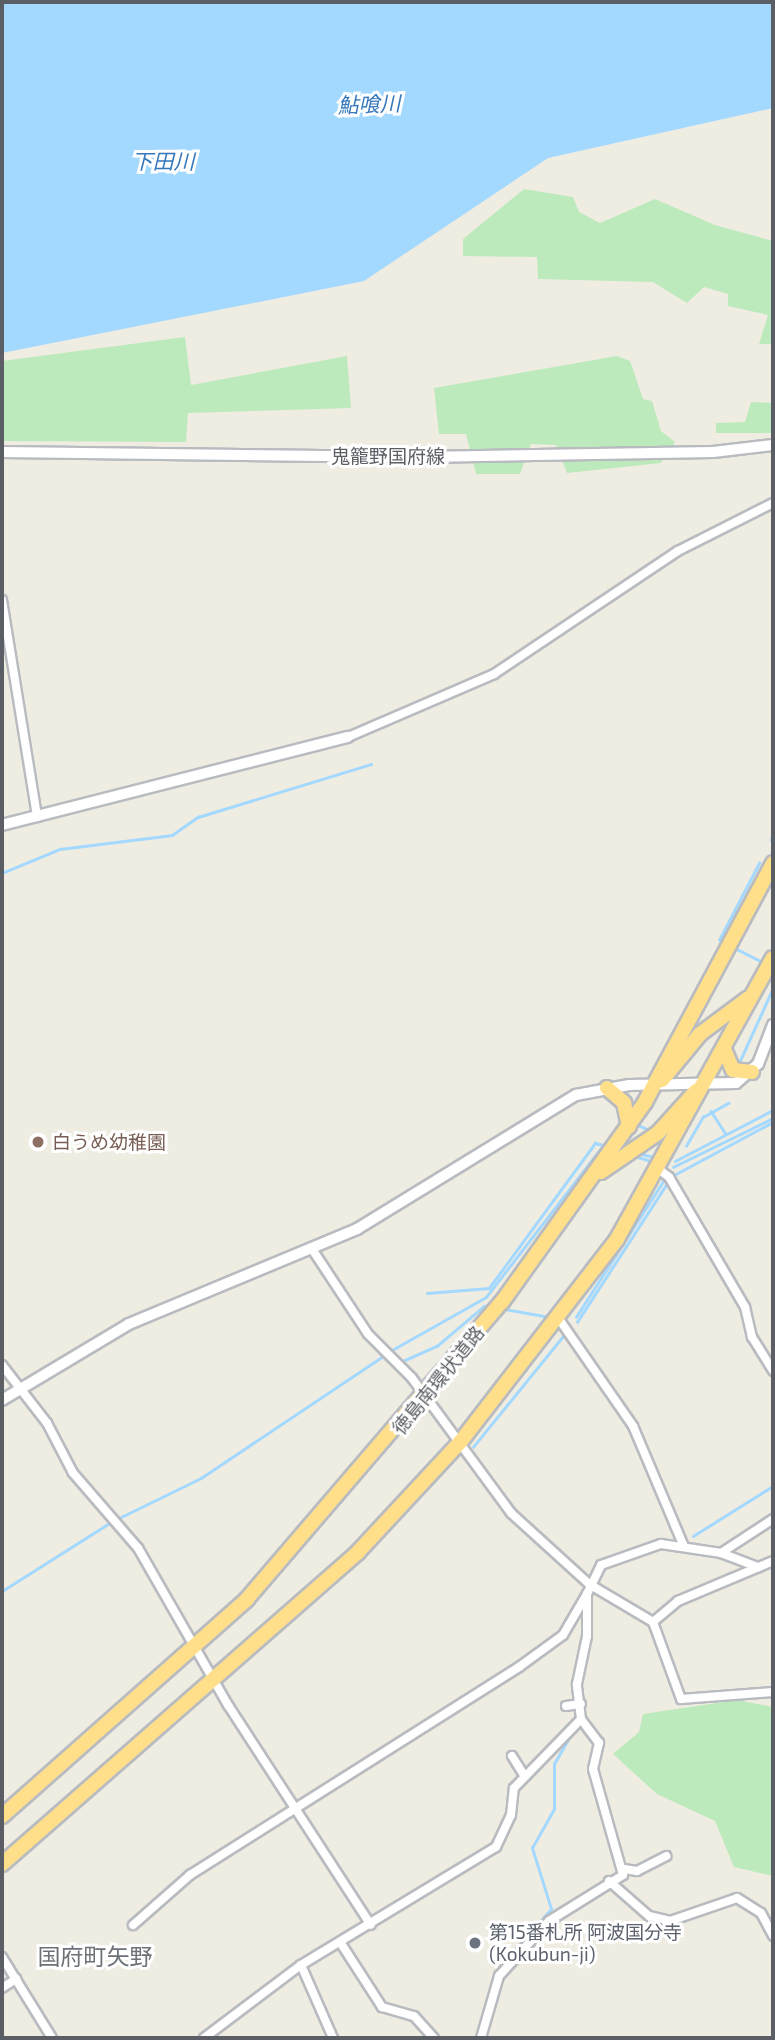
<!DOCTYPE html>
<meta charset="utf-8">
<style>
body{margin:0}
#map{position:relative;width:775px;height:2040px;overflow:hidden;background:#efece2;font-family:"Exo 2","Noto Sans JP",sans-serif}
div>[style]{position:absolute}
.green>*{inset:0;background:#bdeabc}
.water>*{inset:0;background:#a3d8ff}
.stream>*{height:2.5px;margin:-1.25px;padding:0 1.25px;transform-origin:1.25px;border-radius:1.25px;background:#a3d8ff}
.roads{filter:drop-shadow(2px 0 #b8bbc0) drop-shadow(-2px 0 #b8bbc0) drop-shadow(0 2px #b8bbc0) drop-shadow(0 -2px #b8bbc0)}
.street>*{height:8px;margin:-4px;padding:0 4px;transform-origin:4px;border-radius:4px;background:#fff}
.secondary>*{height:10px;margin:-5px;padding:0 5px;transform-origin:5px;border-radius:5px;background:#fff}
.highway>*{height:14px;margin:-7px;padding:0 7px;transform-origin:7px;border-radius:7px;background:#ffdf8a}
.dots>*{width:19px;height:19px;translate:-50% -50%;box-sizing:border-box;border:4px solid #fff;border-radius:50%}
span{translate:-50% -50%;white-space:nowrap;text-align:center;line-height:1.15;-webkit-text-stroke:6px #fff;paint-order:stroke}
.street-label{font-size:19px;color:#5b5f65}
.education-label{font-size:19px;color:#785e54}
.left{translate:0 -50%;text-align:left}
.worship-label{font-size:19px;color:#5b616d}
.water-label{font-size:21px;color:#3578bc;font-style:italic}
.quarter-label{font-size:23px;color:#6c7277}
.frame{position:absolute;inset:0;border:4px solid #5b5f65;pointer-events:none}
</style>
<div id="map">
<div class="green">
<i style="clip-path:polygon(524px 189px,573px 197px,579px 212px,600px 223px,655px 199px,715px 225px,773px 241px,773px 344px,759px 344px,768px 315px,728px 306px,728px 294px,704px 287px,687px 303px,653px 282px,538px 279px,537px 257px,463px 256px,463px 239px)"></i>
<i style="clip-path:polygon(185px 337px,191px 385px,347px 356px,351px 408px,188px 413px,186px 442px,2px 441px,2px 361px)"></i>
<i style="clip-path:polygon(617px 356px,630px 361px,643px 399px,652px 401px,661px 431px,675px 442px,661px 463px,567px 473px,556px 445px,531px 444px,520px 474px,476px 474px,466px 434px,439px 434px,434px 388px)"></i>
<i style="clip-path:polygon(751px 402px,773px 403px,773px 433px,716px 433px,716px 423px,745px 422px)"></i>
<i style="clip-path:polygon(737px 1700px,773px 1707px,773px 1876px,734px 1867px,715px 1821px,657px 1794px,613px 1754px,639px 1732px,643px 1714px)"></i>
</div>
<div class="water">
<i style="clip-path:polygon(2px 2px,773px 2px,773px 108px,548px 158px,364px 281px,2px 353px)"></i>
</div>
<div class="stream">
<i style="left:771px;top:840px;width:6px;rotate:-72deg"></i>
<i style="left:2px;top:873px;width:63px;rotate:-22.5deg"></i>
<i style="left:60px;top:849px;width:113px;rotate:-7.1deg"></i>
<i style="left:172px;top:835px;width:32px;rotate:-35deg"></i>
<i style="left:198px;top:817px;width:181px;rotate:-17deg"></i>
<i style="left:719px;top:940px;width:87px;rotate:-62.5deg"></i>
<i style="left:737px;top:949px;width:29px;rotate:27deg"></i>
<i style="left:738px;top:1065px;width:85px;rotate:-65.6deg"></i>
<i style="left:711px;top:1111px;width:27px;rotate:57deg"></i>
<i style="left:640px;top:1126px;width:11px;rotate:22deg"></i>
<i style="left:686px;top:1146px;width:34px;rotate:-60deg"></i>
<i style="left:703px;top:1117px;width:29px;rotate:-29deg"></i>
<i style="left:637px;top:1153px;width:17px;rotate:13deg"></i>
<i style="left:634px;top:1156px;width:18px;rotate:16deg"></i>
<i style="left:675px;top:1161px;width:110px;rotate:-27.5deg"></i>
<i style="left:673px;top:1167px;width:111px;rotate:-26.1deg"></i>
<i style="left:674px;top:1175px;width:112px;rotate:-28.2deg"></i>
<i style="left:427px;top:1293px;width:62px;rotate:-4.6deg"></i>
<i style="left:489px;top:1288px;width:180px;rotate:-53.8deg"></i>
<i style="left:595px;top:1143px;width:8px;rotate:14deg"></i>
<i style="left:505px;top:1309px;width:46px;rotate:10.1deg"></i>
<i style="left:576px;top:1317px;width:163px;rotate:-57.3deg"></i>
<i style="left:577px;top:1322px;width:167px;rotate:-57deg"></i>
<i style="left:403px;top:1361px;width:37px;rotate:-24deg"></i>
<i style="left:437px;top:1346px;width:62px;rotate:-40.4deg"></i>
<i style="left:473px;top:1447px;width:144px;rotate:-50.9deg"></i>
<i style="left:117px;top:1519px;width:93px;rotate:-26deg"></i>
<i style="left:201px;top:1478px;width:230px;rotate:-33.8deg"></i>
<i style="left:392px;top:1350px;width:108px;rotate:-29.4deg"></i>
<i style="left:486px;top:1297px;width:188px;rotate:-52.3deg"></i>
<i style="left:693px;top:1536px;width:94px;rotate:-32deg"></i>
<i style="left:2px;top:1591px;width:129px;rotate:-32.3deg"></i>
<i style="left:487px;top:2006px;width:34px;rotate:-76deg"></i>
<i style="left:495px;top:1973px;width:85px;rotate:-48.8deg"></i>
<i style="left:551px;top:1909px;width:64px;rotate:-107.3deg"></i>
<i style="left:532px;top:1848px;width:45px;rotate:-60.6deg"></i>
<i style="left:554px;top:1809px;width:45px;rotate:-90deg"></i>
<i style="left:554px;top:1764px;width:36px;rotate:-60deg"></i>
</div>
<div class="roads">
<div class="street">
<i style="left:2px;top:600px;width:220px;rotate:80.8deg"></i>
<i style="left:348px;top:737px;width:159px;rotate:-23.3deg"></i>
<i style="left:494px;top:674px;width:221px;rotate:-33.8deg"></i>
<i style="left:678px;top:551px;width:106px;rotate:-26.8deg"></i>
<i style="left:657px;top:1168px;width:15px;rotate:37deg"></i>
<i style="left:669px;top:1177px;width:151px;rotate:59.7deg"></i>
<i style="left:745px;top:1307px;width:31px;rotate:77deg"></i>
<i style="left:752px;top:1337px;width:40px;rotate:58deg"></i>
<i style="left:312px;top:1249px;width:102px;rotate:56.6deg"></i>
<i style="left:368px;top:1334px;width:62px;rotate:45deg"></i>
<i style="left:412px;top:1378px;width:167px;rotate:53.7deg"></i>
<i style="left:511px;top:1513px;width:105px;rotate:42.3deg"></i>
<i style="left:589px;top:1584px;width:74px;rotate:30.7deg"></i>
<i style="left:653px;top:1622px;width:82px;rotate:70deg"></i>
<i style="left:681px;top:1699px;width:92px;rotate:-4.4deg"></i>
<i style="left:559px;top:1319px;width:130px;rotate:55.3deg"></i>
<i style="left:633px;top:1426px;width:131px;rotate:67.1deg"></i>
<i style="left:2px;top:1365px;width:73px;rotate:52.2deg"></i>
<i style="left:47px;top:1423px;width:56px;rotate:62.5deg"></i>
<i style="left:73px;top:1473px;width:99px;rotate:49.1deg"></i>
<i style="left:138px;top:1548px;width:181px;rotate:60.2deg"></i>
<i style="left:228px;top:1705px;width:262px;rotate:57deg"></i>
<i style="left:721px;top:1553px;width:40px;rotate:21deg"></i>
<i style="left:653px;top:1622px;width:33px;rotate:-40deg"></i>
<i style="left:678px;top:1601px;width:103px;rotate:-22.8deg"></i>
<i style="left:566px;top:1706px;width:15px;rotate:-8deg"></i>
<i style="left:512px;top:1756px;width:22px;rotate:58deg"></i>
<i style="left:624px;top:1869px;width:13px;rotate:9deg"></i>
<i style="left:637px;top:1871px;width:33px;rotate:-27deg"></i>
<i style="left:609px;top:1881px;width:53px;rotate:41.2deg"></i>
<i style="left:649px;top:1916px;width:22px;rotate:13deg"></i>
<i style="left:670px;top:1921px;width:71px;rotate:-18.9deg"></i>
<i style="left:737px;top:1898px;width:28px;rotate:32deg"></i>
<i style="left:761px;top:1913px;width:26px;rotate:62deg"></i>
<i style="left:133px;top:1925px;width:76px;rotate:-41.3deg"></i>
<i style="left:190px;top:1875px;width:389px;rotate:-32.3deg"></i>
<i style="left:519px;top:1667px;width:54px;rotate:-36deg"></i>
<i style="left:563px;top:1635px;width:48px;rotate:-59.7deg"></i>
<i style="left:342px;top:1945px;width:74px;rotate:57.2deg"></i>
<i style="left:382px;top:2007px;width:33px;rotate:16deg"></i>
<i style="left:414px;top:2016px;width:30px;rotate:48deg"></i>
<i style="left:2px;top:1957px;width:95px;rotate:58.3deg"></i>
<i style="left:301px;top:1965px;width:80px;rotate:66.3deg"></i>
<i style="left:2px;top:1988px;width:17px;rotate:-33deg"></i>
<i style="left:204px;top:2038px;width:121px;rotate:-37deg"></i>
<i style="left:301px;top:1965px;width:228px;rotate:-31.2deg"></i>
<i style="left:496px;top:1847px;width:35px;rotate:-65deg"></i>
<i style="left:511px;top:1815px;width:27px;rotate:-84deg"></i>
<i style="left:514px;top:1788px;width:96px;rotate:-45.8deg"></i>
<i style="left:581px;top:1719px;width:35px;rotate:-97deg"></i>
<i style="left:577px;top:1684px;width:49px;rotate:-78.2deg"></i>
<i style="left:587px;top:1636px;width:42px;rotate:-90deg"></i>
<i style="left:587px;top:1594px;width:32px;rotate:-64deg"></i>
<i style="left:601px;top:1565px;width:64px;rotate:-19.3deg"></i>
<i style="left:661px;top:1544px;width:61px;rotate:8.5deg"></i>
<i style="left:721px;top:1553px;width:62px;rotate:-33.2deg"></i>
<i style="left:481px;top:2038px;width:65px;rotate:-73.8deg"></i>
<i style="left:499px;top:1976px;width:74px;rotate:-47.7deg"></i>
<i style="left:549px;top:1921px;width:87px;rotate:-31.9deg"></i>
<i style="left:623px;top:1875px;width:110px;rotate:-105.8deg"></i>
<i style="left:593px;top:1769px;width:27px;rotate:-77deg"></i>
<i style="left:599px;top:1743px;width:30px;rotate:-127deg"></i>
</div>
<div class="secondary">
<i style="left:2px;top:452px;width:422px;rotate:0.7deg"></i>
<i style="left:424px;top:457px;width:289px;rotate:-1deg"></i>
<i style="left:713px;top:452px;width:60px;rotate:-6.7deg"></i>
<i style="left:2px;top:825px;width:357px;rotate:-14.3deg"></i>
<i style="left:2px;top:1400px;width:148px;rotate:-30.9deg"></i>
<i style="left:129px;top:1324px;width:247px;rotate:-22.6deg"></i>
<i style="left:357px;top:1229px;width:257px;rotate:-31.5deg"></i>
<i style="left:576px;top:1095px;width:54px;rotate:-10.7deg"></i>
<i style="left:629px;top:1085px;width:107px;rotate:-1.1deg"></i>
<i style="left:736px;top:1083px;width:29px;rotate:-41deg"></i>
<i style="left:758px;top:1064px;width:42px;rotate:-69deg"></i>
</div>
<div class="highway">
<i style="left:724px;top:1049px;width:23px;rotate:67deg"></i>
<i style="left:733px;top:1070px;width:19px;rotate:6deg"></i>
<i style="left:662px;top:1080px;width:60px;rotate:-50.4deg"></i>
<i style="left:700px;top:1034px;width:59px;rotate:-36.7deg"></i>
<i style="left:607px;top:1088px;width:23px;rotate:41deg"></i>
<i style="left:624px;top:1103px;width:24px;rotate:78deg"></i>
<i style="left:601px;top:1172px;width:69px;rotate:-34.4deg"></i>
<i style="left:658px;top:1133px;width:57px;rotate:-47.9deg"></i>
<i style="left:2px;top:1816px;width:327px;rotate:-41.5deg"></i>
<i style="left:247px;top:1599px;width:391px;rotate:-49.4deg"></i>
<i style="left:502px;top:1302px;width:246px;rotate:-54.4deg"></i>
<i style="left:645px;top:1102px;width:271px;rotate:-61.8deg"></i>
<i style="left:2px;top:1864px;width:473px;rotate:-41.2deg"></i>
<i style="left:358px;top:1552px;width:151px;rotate:-47.1deg"></i>
<i style="left:461px;top:1441px;width:255px;rotate:-52.3deg"></i>
<i style="left:617px;top:1239px;width:321px;rotate:-61deg"></i>
</div>
</div>
<div class="dots">
<i style="left:38px;top:1142px;background:#8d6e63"></i>
<i style="left:475px;top:1943px;background:#6b7280"></i>
</div>
<div class="street-label">
<span style="left:388px;top:456px">鬼籠野国府線</span>
<span style="left:438px;top:1380px;rotate:-51deg">徳島南環状道路</span>
</div>
<div class="education-label">
<span class="left" style="left:52px;top:1142px">白うめ幼稚園</span>
</div>
<div class="worship-label">
<span class="left" style="left:489px;top:1943px">第15番札所 阿波国分寺<br>(Kokubun-ji)</span>
</div>
<div class="water-label">
<span style="left:369px;top:104px;rotate:-2deg">鮎喰川</span>
<span style="left:163px;top:161px">下田川</span>
</div>
<div class="quarter-label">
<span style="left:95px;top:1956px">国府町矢野</span>
</div>
<div class="frame"></div>
</div>
